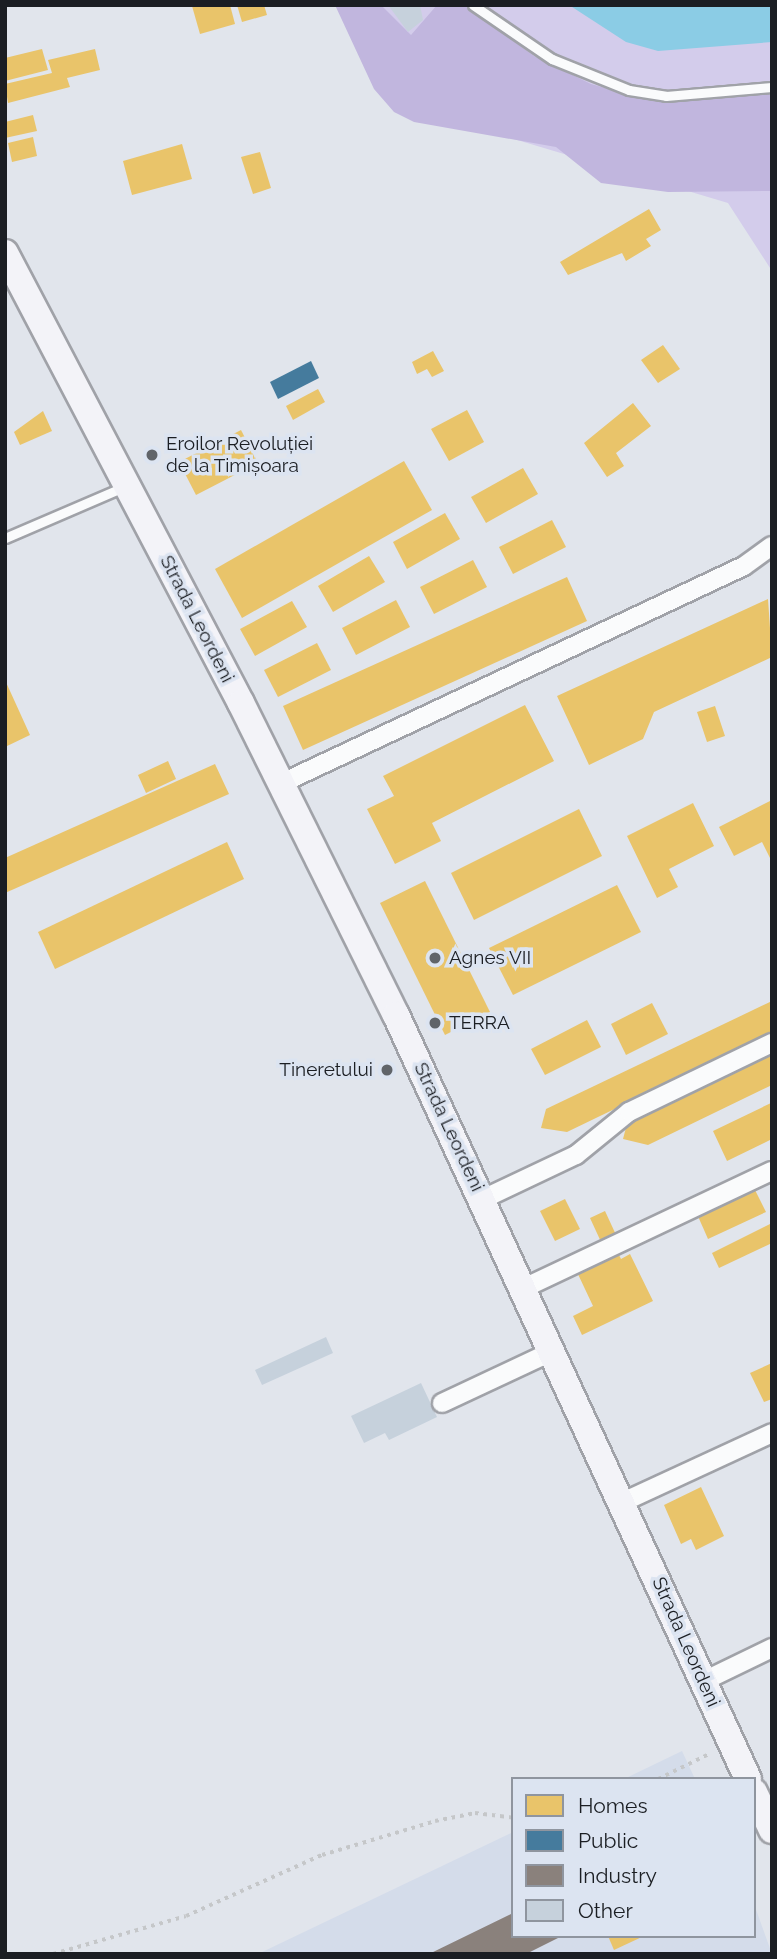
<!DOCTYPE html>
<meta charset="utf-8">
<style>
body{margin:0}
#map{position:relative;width:777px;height:1959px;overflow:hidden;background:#e1e5ec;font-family:Raleway,sans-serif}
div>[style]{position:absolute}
.built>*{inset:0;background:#d4dcea}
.green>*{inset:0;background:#d3cceb}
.forest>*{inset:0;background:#c1b6de}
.water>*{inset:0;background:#8bcce5}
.homes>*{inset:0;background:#e9c46a}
.public>*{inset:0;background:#457b9d}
.industry>*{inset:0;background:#8a817c}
.building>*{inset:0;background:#c6d1dc}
.path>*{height:3.5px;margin-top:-1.75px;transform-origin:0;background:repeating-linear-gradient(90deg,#c5c7c9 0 3.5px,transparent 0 8.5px)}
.roads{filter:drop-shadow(2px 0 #a0a2a8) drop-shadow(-2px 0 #a0a2a8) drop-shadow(0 2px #a0a2a8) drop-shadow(0 -2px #a0a2a8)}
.lane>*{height:9px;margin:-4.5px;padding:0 4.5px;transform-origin:4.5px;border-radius:4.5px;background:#fafbfc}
.street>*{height:18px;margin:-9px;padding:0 9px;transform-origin:9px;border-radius:9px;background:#fafbfc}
.secondary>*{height:26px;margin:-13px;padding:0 13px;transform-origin:13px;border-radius:13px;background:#f3f3f8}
.dots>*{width:19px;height:19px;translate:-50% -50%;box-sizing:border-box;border:4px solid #dce4f1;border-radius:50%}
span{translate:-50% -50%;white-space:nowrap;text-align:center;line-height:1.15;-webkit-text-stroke:7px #dce4f1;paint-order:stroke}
.poi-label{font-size:19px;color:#1b1e23}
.left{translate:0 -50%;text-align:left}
.right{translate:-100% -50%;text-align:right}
.street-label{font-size:19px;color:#1b1e23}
.frame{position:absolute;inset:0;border:7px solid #1b1e23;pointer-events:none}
.legend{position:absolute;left:511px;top:1777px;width:245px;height:161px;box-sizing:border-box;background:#dce4f1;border:2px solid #8f959f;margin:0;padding:9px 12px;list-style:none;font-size:21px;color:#1b1e23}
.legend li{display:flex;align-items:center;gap:14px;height:35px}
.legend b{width:35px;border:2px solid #8f959f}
</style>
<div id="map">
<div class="built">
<i style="clip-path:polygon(682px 1751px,695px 1779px,624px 1779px)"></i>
<i style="clip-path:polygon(513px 1832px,513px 1936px,754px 1936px,754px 1904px,772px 1954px,258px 1954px)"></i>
</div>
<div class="green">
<i style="clip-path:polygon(342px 5px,772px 5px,772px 271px,728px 203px,447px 119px)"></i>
</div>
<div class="forest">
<i style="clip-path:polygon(335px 5px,381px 5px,411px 35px,437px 5px,464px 5px,534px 56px,591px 84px,637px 97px,691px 101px,772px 93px,772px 191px,668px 192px,601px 183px,556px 147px,414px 122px,394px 112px,374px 89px)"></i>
</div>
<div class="water">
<i style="clip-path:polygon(569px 5px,772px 5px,772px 42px,658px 51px,626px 42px)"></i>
</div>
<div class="homes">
<i style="clip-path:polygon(230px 5px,235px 24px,200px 34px,192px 6px)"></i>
<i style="clip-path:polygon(237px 5px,264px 5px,267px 15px,242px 22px)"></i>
<i style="clip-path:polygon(42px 49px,48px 70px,5px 81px,5px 58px)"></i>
<i style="clip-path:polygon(95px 49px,100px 70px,67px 78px,70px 87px,8px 103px,5px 84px,52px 73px,48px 60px)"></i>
<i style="clip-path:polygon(33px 115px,37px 131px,5px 138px,5px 122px)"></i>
<i style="clip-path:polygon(33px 137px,37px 156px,12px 162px,8px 143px)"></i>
<i style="clip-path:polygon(182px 144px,192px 179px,132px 195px,123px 161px)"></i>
<i style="clip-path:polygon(260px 152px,271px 188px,253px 194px,241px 157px)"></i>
<i style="clip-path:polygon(649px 209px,661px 230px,646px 239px,651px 246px,626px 261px,622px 253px,568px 275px,560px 262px)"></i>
<i style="clip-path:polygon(663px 345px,680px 369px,658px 383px,641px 360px)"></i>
<i style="clip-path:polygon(433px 351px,444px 371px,432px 377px,427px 369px,417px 374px,412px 362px)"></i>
<i style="clip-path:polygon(318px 389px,325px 402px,293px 420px,286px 406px)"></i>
<i style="clip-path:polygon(633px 403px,651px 426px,616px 453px,624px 466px,607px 477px,584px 443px)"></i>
<i style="clip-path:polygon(467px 410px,484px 442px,449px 461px,431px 429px)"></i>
<i style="clip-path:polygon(43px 411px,52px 431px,20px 445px,14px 432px)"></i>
<i style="clip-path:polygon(241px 430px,258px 463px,196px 495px,179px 462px)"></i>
<i style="clip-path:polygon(404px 461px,432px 510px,242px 618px,215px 569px)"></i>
<i style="clip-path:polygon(523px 468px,538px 494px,486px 523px,471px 497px)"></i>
<i style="clip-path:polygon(445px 513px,460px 539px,407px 569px,393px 542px)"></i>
<i style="clip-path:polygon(552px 520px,566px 547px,513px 574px,499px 547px)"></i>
<i style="clip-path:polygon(369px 556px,385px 582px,333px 612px,318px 586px)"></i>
<i style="clip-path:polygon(473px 560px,487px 587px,434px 614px,420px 587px)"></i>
<i style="clip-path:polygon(567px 577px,587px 621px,303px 750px,283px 706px)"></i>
<i style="clip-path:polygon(768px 599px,772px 657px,654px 712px,643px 739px,589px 765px,557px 696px)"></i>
<i style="clip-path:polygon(396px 600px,410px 627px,356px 655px,342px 628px)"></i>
<i style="clip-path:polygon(292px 601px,307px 627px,255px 656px,240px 629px)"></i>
<i style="clip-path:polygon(317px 643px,331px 670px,278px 697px,264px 670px)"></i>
<i style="clip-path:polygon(5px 680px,30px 735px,5px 747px)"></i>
<i style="clip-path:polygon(525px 705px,554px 761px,432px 823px,441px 841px,395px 864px,367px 809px,394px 796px,383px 776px)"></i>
<i style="clip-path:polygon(715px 706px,725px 736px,707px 742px,697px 712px)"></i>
<i style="clip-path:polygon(168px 761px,176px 779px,146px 793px,138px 775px)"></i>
<i style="clip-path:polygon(215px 764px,229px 794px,5px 893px,5px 858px)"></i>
<i style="clip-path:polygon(772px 800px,772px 862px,762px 842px,734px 856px,719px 827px)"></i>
<i style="clip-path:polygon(693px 803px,714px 846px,669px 869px,678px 887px,657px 898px,627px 836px)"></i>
<i style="clip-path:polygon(579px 809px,602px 856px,474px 920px,451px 873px)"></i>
<i style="clip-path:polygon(227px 842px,244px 879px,55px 969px,38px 932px)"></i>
<i style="clip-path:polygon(425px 881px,490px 1012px,445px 1035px,380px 903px)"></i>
<i style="clip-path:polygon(617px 885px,641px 932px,513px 995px,489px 948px)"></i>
<i style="clip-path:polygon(772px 1001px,772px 1033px,567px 1132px,541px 1128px,546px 1109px)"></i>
<i style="clip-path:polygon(652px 1003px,668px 1034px,626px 1055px,611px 1024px)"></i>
<i style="clip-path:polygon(587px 1020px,601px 1047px,545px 1075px,531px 1049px)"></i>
<i style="clip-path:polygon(772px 1052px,772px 1085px,648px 1145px,623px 1139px,628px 1120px)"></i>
<i style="clip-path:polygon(771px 1103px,772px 1139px,727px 1161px,713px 1131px)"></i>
<i style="clip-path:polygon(754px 1188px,766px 1212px,708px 1239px,697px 1214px)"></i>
<i style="clip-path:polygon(565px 1199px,580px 1229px,555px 1241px,540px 1211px)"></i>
<i style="clip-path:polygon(605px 1211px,617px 1237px,602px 1244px,590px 1218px)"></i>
<i style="clip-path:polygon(772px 1223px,772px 1243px,719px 1268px,712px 1253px)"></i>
<i style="clip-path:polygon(617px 1251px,621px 1259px,630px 1254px,653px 1301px,582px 1335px,573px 1316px,593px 1306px,576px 1270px)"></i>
<i style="clip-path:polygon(772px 1363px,772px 1399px,764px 1402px,750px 1373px)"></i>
<i style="clip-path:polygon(701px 1487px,724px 1536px,696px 1550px,691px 1539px,681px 1544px,664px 1505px)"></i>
<i style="clip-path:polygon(608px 1936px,644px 1936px,614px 1950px)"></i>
</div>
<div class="public">
<i style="clip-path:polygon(311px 361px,319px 378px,278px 399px,270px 382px)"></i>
</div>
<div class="industry">
<i style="clip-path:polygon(513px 1913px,513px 1936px,562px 1936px,526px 1954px,429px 1954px)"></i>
</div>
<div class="building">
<i style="clip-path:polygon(388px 5px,420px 5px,423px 20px,408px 32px)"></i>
<i style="clip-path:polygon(326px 1337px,333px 1353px,262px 1385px,255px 1370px)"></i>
<i style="clip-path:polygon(421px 1383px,437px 1417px,389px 1440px,385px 1433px,364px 1443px,351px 1416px)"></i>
</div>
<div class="path">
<i style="left:658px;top:1779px;width:59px;rotate:-26.1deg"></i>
<i style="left:53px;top:1954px;width:138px;rotate:-15.9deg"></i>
<i style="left:186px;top:1916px;width:149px;rotate:-24.2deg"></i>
<i style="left:322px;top:1855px;width:118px;rotate:-16.7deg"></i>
<i style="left:435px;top:1821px;width:41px;rotate:-11.3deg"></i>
<i style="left:475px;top:1813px;width:38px;rotate:7deg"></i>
</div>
<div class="roads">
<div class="lane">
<i style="left:473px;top:5px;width:96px;rotate:34.4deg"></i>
<i style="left:552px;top:59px;width:83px;rotate:21.9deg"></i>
<i style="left:629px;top:90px;width:37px;rotate:9deg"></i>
<i style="left:666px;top:96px;width:106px;rotate:-4.9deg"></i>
<i style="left:5px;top:538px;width:132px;rotate:-23.3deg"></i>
</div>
<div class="street">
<i style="left:282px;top:783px;width:510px;rotate:-25.16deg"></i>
<i style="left:744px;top:566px;width:34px;rotate:-36deg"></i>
<i style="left:483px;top:1199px;width:103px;rotate:-25.3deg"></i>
<i style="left:576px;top:1155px;width:68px;rotate:-39.1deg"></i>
<i style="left:629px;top:1112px;width:159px;rotate:-25.8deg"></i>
<i style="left:524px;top:1288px;width:274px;rotate:-25.3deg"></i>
<i style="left:442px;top:1403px;width:123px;rotate:-25.1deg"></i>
<i style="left:623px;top:1502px;width:164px;rotate:-24.8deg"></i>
<i style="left:704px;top:1681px;width:76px;rotate:-25.9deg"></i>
</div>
<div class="secondary">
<i style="left:5px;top:253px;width:508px;rotate:62.33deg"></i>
<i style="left:241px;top:703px;width:348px;rotate:63.6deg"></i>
<i style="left:396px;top:1015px;width:841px;rotate:65.26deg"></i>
<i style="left:754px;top:1792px;width:42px;rotate:64.7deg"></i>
</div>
</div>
<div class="dots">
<i style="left:152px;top:455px;background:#606469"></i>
<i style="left:435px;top:958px;background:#606469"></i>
<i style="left:435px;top:1023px;background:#606469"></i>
<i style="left:387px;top:1070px;background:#606469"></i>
</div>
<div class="poi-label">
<span class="left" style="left:166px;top:455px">Eroilor Revoluției<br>de la Timișoara</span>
<span class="left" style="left:449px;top:958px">Agnes VII</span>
<span class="left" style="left:449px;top:1023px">TERRA</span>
<span class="right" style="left:373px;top:1070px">Tineretului</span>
</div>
<div class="street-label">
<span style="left:197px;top:619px;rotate:63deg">Strada Leordeni</span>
<span style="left:449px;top:1127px;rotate:65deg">Strada Leordeni</span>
<span style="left:686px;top:1642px;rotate:66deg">Strada Leordeni</span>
</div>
<div class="frame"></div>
<ul class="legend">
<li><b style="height:19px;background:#e9c46a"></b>Homes</li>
<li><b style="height:19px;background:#457b9d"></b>Public</li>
<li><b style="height:19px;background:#8a817c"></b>Industry</li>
<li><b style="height:19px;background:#c6d1dc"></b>Other</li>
</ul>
</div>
